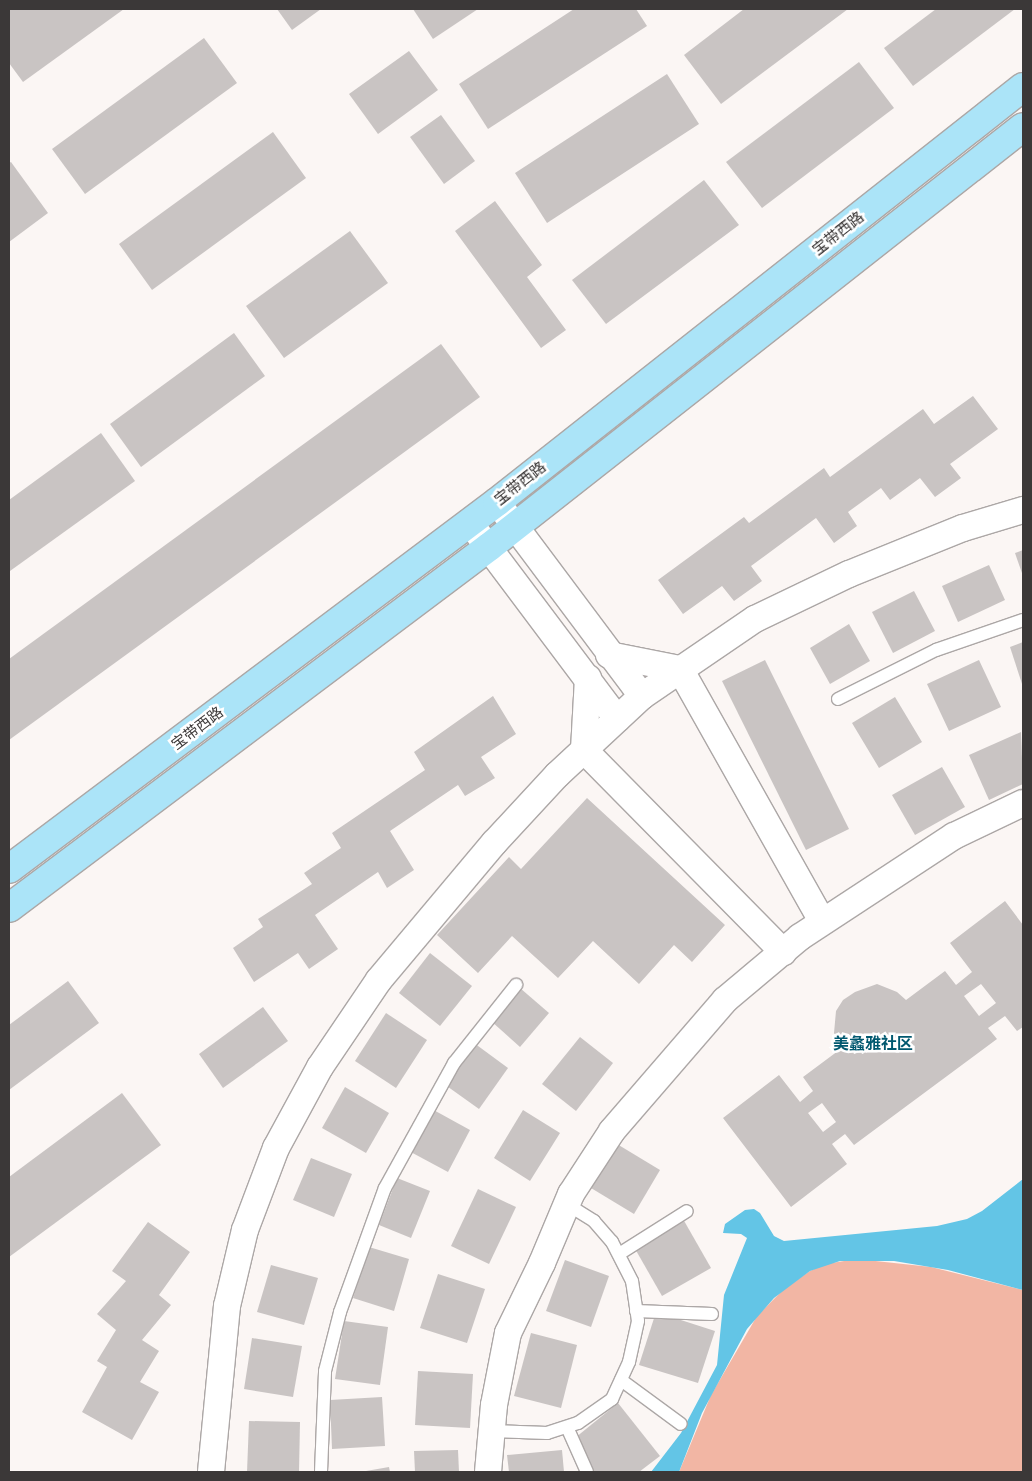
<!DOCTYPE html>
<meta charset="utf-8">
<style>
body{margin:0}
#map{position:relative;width:1032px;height:1481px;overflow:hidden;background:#fbf6f4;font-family:"IBM Plex Serif","Noto Sans SC",serif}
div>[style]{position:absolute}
.green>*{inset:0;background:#f2b6a4}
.water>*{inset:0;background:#63c5e6}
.building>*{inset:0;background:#c9c4c3}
.roads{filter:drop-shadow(1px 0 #aca7a6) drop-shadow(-1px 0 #aca7a6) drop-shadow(0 1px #aca7a6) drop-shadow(0 -1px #aca7a6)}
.lane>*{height:12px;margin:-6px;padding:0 6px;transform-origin:6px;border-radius:6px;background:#fff}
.street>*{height:26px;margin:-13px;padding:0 13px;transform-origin:13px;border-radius:13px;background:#fff}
.primary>*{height:28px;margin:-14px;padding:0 14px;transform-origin:14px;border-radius:14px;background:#abe4f8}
span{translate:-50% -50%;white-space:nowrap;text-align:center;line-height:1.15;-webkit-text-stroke:5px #fff;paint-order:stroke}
.street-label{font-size:15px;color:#3b3838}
.neighbourhood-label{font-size:16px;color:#00586f;font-weight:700}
.frame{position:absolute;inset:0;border:10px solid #3b3838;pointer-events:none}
</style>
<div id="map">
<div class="green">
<i style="clip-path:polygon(857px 1259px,931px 1267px,1023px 1290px,1023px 1472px,679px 1472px,711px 1395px,757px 1316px,785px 1288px,810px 1271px,825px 1264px)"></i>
</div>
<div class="water">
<i style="clip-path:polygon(1023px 1179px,1023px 1290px,948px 1270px,894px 1261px,840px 1261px,810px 1271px,774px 1298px,747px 1329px,702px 1413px,679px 1472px,651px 1472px,681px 1433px,717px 1365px,724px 1295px,747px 1238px,741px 1234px,723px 1233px,725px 1224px,745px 1210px,754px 1209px,760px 1213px,774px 1236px,784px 1241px,937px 1226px,967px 1219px,982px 1211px)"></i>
</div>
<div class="building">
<i style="clip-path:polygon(9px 9px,124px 9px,23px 82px,9px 63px)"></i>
<i style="clip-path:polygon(277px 9px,321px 9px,292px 30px)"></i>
<i style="clip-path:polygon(413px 9px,478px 9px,433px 39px)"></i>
<i style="clip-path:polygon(574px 9px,636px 9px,647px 26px,488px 129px,459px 84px)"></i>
<i style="clip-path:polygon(744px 9px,848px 9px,721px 104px,684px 55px)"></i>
<i style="clip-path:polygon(936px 9px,1015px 9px,913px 86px,884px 48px)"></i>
<i style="clip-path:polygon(204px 38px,237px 83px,85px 194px,52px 149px)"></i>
<i style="clip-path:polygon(409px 51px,438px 90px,378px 134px,349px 94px)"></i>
<i style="clip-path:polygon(859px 62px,894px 108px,762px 208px,726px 162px)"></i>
<i style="clip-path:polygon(667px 74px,699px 124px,547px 223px,515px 173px)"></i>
<i style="clip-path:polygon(441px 115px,475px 161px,444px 184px,410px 137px)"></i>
<i style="clip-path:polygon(273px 132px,306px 178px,152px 290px,119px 244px)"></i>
<i style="clip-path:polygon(11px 162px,48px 213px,9px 242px,9px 163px)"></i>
<i style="clip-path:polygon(704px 180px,739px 225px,606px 324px,572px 280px)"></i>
<i style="clip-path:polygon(495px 201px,542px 265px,527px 277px,566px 330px,541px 348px,455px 231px)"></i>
<i style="clip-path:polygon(350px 231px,388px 283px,284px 358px,246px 306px)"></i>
<i style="clip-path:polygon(234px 333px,265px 376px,141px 467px,110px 424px)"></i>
<i style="clip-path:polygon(441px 344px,480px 397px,9px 740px,9px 659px)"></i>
<i style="clip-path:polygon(973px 396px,998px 429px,950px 464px,961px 478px,935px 497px,920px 478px,890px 500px,881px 488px,848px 512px,857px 526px,834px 543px,816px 518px,751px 566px,762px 581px,734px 601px,722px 586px,683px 614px,658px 580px,744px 517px,749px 523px,824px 468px,830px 477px,923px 409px,934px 424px)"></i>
<i style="clip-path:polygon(101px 433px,135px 481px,10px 571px,9px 500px)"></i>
<i style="clip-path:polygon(1023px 550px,1023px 576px,1015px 553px)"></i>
<i style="clip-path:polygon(989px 565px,1005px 600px,958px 622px,942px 586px)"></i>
<i style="clip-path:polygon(914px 591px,935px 631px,893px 653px,872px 612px)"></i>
<i style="clip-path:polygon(849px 624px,870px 661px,830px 684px,810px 648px)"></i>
<i style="clip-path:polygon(1023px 642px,1023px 687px,1010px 647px)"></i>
<i style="clip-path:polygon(765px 660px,849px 829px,806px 850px,722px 681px)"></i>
<i style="clip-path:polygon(979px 660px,1001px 707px,949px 731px,927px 684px)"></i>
<i style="clip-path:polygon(493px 696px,516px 734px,481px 757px,495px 778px,465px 796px,458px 785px,390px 831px,414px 870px,387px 888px,378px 872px,315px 915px,338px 949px,309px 969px,298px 953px,254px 982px,233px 948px,263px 927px,258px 919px,312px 884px,304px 873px,341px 848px,332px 833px,425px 770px,414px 752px)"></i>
<i style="clip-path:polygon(895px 697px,922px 742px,879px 768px,852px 723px)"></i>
<i style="clip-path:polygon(1021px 732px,1023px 784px,989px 800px,969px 755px)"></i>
<i style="clip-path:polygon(942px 767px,965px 807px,915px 835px,892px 795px)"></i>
<i style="clip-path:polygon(587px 798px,725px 925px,692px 962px,674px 945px,639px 984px,593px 941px,558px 978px,512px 936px,478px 973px,437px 935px,509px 857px,521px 869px)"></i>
<i style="clip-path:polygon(evenodd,1005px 901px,1023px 925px,1023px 1027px,1017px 1031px,1005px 1016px,988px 1028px,997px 1039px,854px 1145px,845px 1134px,832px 1144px,847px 1164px,791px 1207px,723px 1118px,779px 1075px,800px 1102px,813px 1091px,803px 1077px,842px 1048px,834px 1033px,836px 1011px,843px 1000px,855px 992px,877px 984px,897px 992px,906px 1000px,945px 971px,956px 985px,972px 972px,950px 943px,1005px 901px,981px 984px,996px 1003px,979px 1016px,964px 996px,981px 984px,1005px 901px,822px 1103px,836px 1122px,823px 1132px,808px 1113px,822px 1103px)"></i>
<i style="clip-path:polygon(430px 953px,472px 986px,440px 1026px,399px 993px)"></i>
<i style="clip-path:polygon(68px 981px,99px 1023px,9px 1090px,9px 1025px)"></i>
<i style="clip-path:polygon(520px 988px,549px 1013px,520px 1047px,491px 1021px)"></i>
<i style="clip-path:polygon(263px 1007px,288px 1041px,223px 1088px,199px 1054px)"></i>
<i style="clip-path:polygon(386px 1013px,427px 1040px,396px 1088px,355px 1061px)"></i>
<i style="clip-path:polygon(580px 1037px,613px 1063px,576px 1111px,542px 1084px)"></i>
<i style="clip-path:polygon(474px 1043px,508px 1068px,479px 1109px,444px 1084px)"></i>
<i style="clip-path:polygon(345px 1087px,389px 1113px,366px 1153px,322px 1128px)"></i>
<i style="clip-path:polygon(122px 1093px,161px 1145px,9px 1257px,9px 1177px)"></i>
<i style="clip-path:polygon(430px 1108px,470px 1130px,448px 1172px,407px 1150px)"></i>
<i style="clip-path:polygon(523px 1110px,560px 1133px,530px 1181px,494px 1158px)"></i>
<i style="clip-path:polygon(617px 1144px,660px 1170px,634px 1214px,591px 1188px)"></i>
<i style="clip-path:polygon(311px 1158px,352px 1174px,334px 1217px,293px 1200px)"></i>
<i style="clip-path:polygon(397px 1178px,430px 1191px,411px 1238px,379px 1225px)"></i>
<i style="clip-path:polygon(478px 1189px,516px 1207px,489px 1264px,451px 1246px)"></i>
<i style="clip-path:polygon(679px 1212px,711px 1268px,662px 1296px,630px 1240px)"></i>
<i style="clip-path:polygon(148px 1222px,190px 1252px,159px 1295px,171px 1305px,142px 1340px,159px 1351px,140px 1382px,159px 1392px,132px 1440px,82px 1412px,107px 1367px,97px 1361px,116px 1330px,97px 1314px,126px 1281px,112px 1271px)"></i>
<i style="clip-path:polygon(369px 1247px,409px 1259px,394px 1311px,353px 1298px)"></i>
<i style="clip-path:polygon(565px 1260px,609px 1276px,591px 1327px,546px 1311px)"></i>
<i style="clip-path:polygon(271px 1265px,318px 1278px,304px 1325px,257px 1312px)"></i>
<i style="clip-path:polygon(438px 1274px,485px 1289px,467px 1343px,420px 1328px)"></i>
<i style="clip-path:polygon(656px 1312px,715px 1331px,698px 1383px,639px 1365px)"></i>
<i style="clip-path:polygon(344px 1321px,388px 1327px,380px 1385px,335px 1379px)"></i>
<i style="clip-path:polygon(531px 1333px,577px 1345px,561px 1408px,514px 1396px)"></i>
<i style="clip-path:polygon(252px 1338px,302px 1346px,293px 1397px,244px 1389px)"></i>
<i style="clip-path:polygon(418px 1371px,473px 1374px,470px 1428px,415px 1425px)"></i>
<i style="clip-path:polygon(382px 1397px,385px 1446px,332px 1449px,330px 1400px)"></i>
<i style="clip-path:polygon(618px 1403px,660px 1456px,639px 1472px,594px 1472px,570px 1442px)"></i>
<i style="clip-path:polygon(249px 1421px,300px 1422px,299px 1472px,247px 1472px)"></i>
<i style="clip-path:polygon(458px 1450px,459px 1472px,415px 1472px,414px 1451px)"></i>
<i style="clip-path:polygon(562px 1450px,564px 1472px,509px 1472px,507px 1455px)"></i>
<i style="clip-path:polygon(389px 1467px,390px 1472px,366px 1472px,366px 1471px)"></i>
</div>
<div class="roads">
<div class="lane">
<i style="left:838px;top:699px;width:110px;rotate:-26.6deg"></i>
<i style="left:936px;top:650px;width:92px;rotate:-19deg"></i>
<i style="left:619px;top:1254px;width:80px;rotate:-32.3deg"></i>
<i style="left:636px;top:1311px;width:76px;rotate:2.3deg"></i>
<i style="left:621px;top:1380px;width:74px;rotate:36.3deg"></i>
<i style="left:567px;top:1427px;width:49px;rotate:66deg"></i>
<i style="left:492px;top:1431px;width:55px;rotate:2.1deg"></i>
<i style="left:547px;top:1433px;width:33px;rotate:-18deg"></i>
<i style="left:578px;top:1423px;width:42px;rotate:-35.2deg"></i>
<i style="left:612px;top:1399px;width:41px;rotate:-65.3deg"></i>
<i style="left:629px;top:1362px;width:42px;rotate:-77.6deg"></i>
<i style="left:638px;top:1321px;width:40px;rotate:-98.5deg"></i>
<i style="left:632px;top:1281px;width:44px;rotate:-117.1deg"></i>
<i style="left:612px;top:1242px;width:28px;rotate:-131deg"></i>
<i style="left:594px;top:1221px;width:32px;rotate:-148deg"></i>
<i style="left:321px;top:1472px;width:101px;rotate:-87.7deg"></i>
<i style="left:325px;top:1371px;width:61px;rotate:-75.7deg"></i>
<i style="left:340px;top:1312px;width:132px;rotate:-70.1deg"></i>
<i style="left:385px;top:1188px;width:143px;rotate:-61.1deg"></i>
<i style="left:454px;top:1063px;width:100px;rotate:-51.5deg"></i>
</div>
<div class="street">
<i style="left:470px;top:523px;width:245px;rotate:53.1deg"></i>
<i style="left:609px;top:655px;width:72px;rotate:11.2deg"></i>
<i style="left:680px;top:669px;width:289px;rotate:60.6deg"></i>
<i style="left:588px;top:678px;width:72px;rotate:93.2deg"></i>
<i style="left:584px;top:750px;width:284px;rotate:45.4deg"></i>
<i style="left:642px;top:696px;width:137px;rotate:-34.3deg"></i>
<i style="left:755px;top:619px;width:104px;rotate:-25.6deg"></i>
<i style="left:849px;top:574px;width:123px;rotate:-22deg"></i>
<i style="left:963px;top:528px;width:63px;rotate:-16.7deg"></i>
<i style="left:211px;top:1472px;width:167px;rotate:-84.5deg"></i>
<i style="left:227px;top:1306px;width:78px;rotate:-76.7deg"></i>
<i style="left:245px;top:1230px;width:88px;rotate:-69.3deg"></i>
<i style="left:276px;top:1148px;width:92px;rotate:-61.5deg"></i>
<i style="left:320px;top:1067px;width:105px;rotate:-55.9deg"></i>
<i style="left:379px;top:980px;width:179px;rotate:-50deg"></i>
<i style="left:494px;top:843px;width:93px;rotate:-47.2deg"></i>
<i style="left:557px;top:775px;width:116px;rotate:-42.9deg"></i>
<i style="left:642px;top:696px;width:242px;rotate:-126.8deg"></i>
<i style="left:488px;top:1472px;width:67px;rotate:-84.9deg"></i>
<i style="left:494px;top:1405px;width:73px;rotate:-79deg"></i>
<i style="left:508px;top:1333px;width:78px;rotate:-64.1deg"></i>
<i style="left:542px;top:1263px;width:75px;rotate:-67.2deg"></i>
<i style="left:571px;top:1194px;width:75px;rotate:-56.9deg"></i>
<i style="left:612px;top:1131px;width:173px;rotate:-49.2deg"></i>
<i style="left:725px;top:1000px;width:98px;rotate:-40deg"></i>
<i style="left:800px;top:937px;width:184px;rotate:-33.3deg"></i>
<i style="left:954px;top:836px;width:76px;rotate:-25.6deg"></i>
</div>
<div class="primary">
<i style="left:9px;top:869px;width:611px;rotate:-36.94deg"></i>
<i style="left:497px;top:502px;width:670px;rotate:-38.27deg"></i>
<i style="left:9px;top:908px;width:601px;rotate:-36.95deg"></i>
<i style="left:489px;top:547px;width:679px;rotate:-38.19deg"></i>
</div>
</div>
<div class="street-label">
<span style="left:838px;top:233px;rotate:-38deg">宝带西路</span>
<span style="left:520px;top:483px;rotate:-38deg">宝带西路</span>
<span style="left:197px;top:728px;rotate:-37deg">宝带西路</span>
</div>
<div class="neighbourhood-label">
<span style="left:873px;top:1043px">美蠡雅社区</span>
</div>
<div class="frame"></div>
</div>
